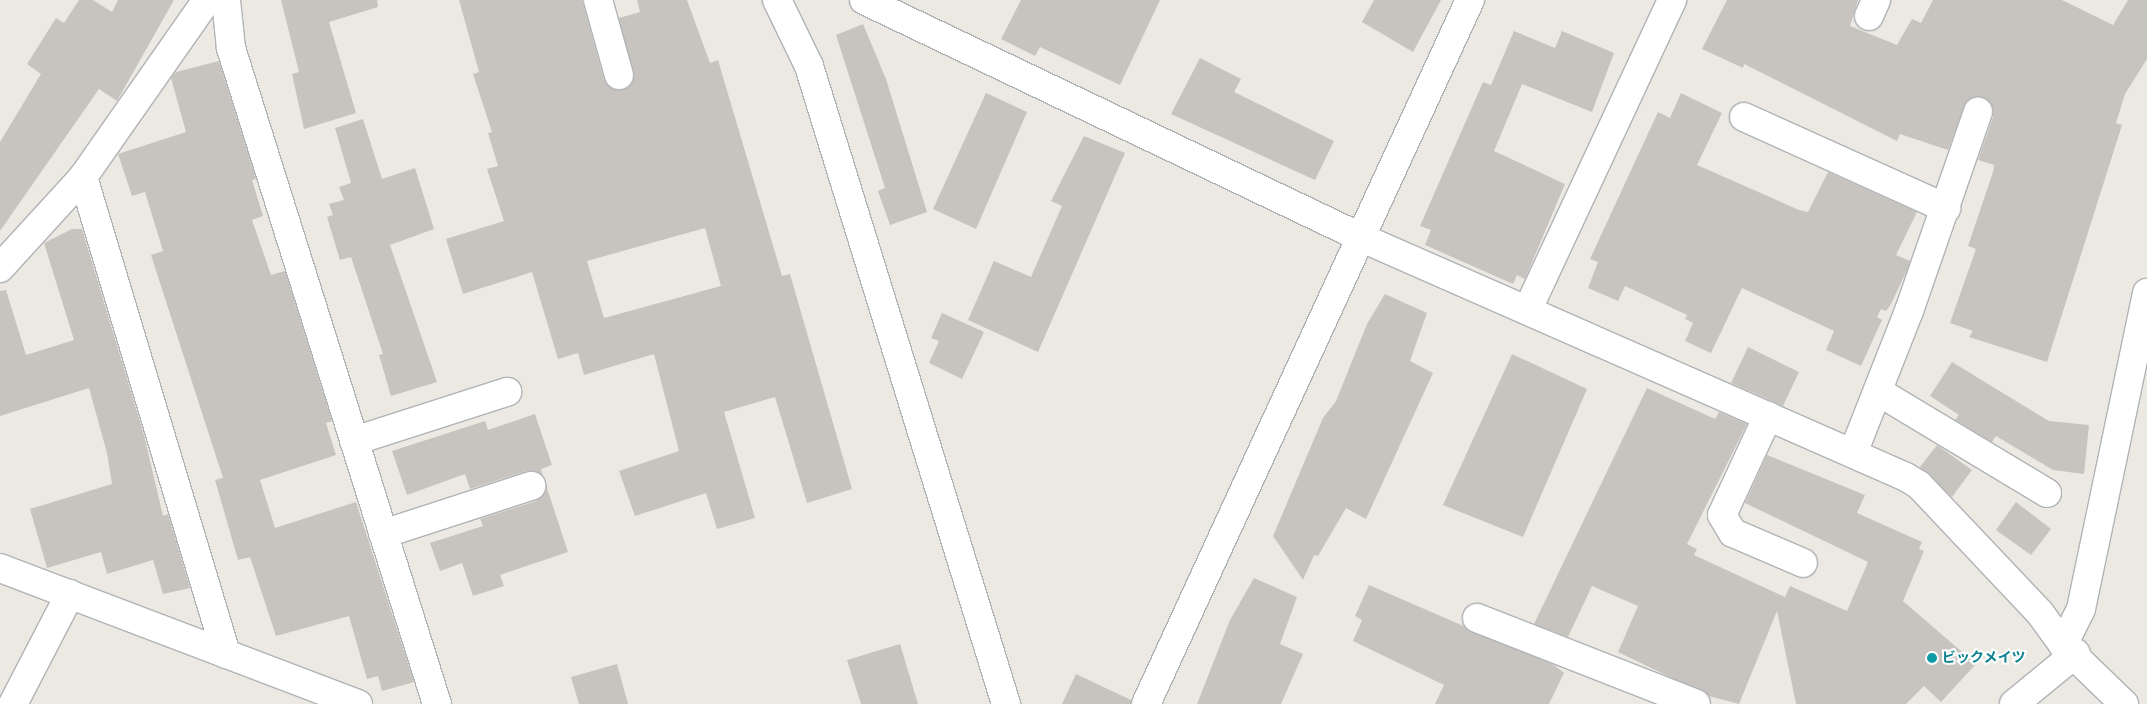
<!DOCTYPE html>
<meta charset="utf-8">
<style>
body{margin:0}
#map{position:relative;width:2147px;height:704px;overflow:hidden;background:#ece9e2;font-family:"Varela Round","Noto Sans JP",sans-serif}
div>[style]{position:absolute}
.building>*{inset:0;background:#c7c4bf}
.roads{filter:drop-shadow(1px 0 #b0b3b6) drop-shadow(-1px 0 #b0b3b6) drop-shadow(0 1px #b0b3b6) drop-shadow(0 -1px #b0b3b6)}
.minor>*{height:28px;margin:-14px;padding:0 14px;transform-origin:14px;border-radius:14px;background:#fff}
.dots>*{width:14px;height:14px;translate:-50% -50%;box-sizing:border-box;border:2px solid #fff;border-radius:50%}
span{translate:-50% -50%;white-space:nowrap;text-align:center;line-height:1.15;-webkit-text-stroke:4px #fff;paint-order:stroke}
.culture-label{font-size:14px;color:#0d838f;font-weight:700}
.left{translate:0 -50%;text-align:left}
</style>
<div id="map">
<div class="building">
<i style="clip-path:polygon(79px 0,93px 0,112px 12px,118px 0,174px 0,117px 101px,99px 89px,0 231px,0 142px,41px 74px,27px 64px,56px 18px,64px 23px)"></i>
<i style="clip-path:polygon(281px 0,377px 0,378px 7px,329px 22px,356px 113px,304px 129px,292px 74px,299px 72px)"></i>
<i style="clip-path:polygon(evenodd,459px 0,582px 0,604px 79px,616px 90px,630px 86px,634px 78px,619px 18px,640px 12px,637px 0,687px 0,710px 63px,718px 60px,782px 276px,790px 274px,852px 489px,807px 503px,775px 397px,724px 412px,755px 518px,717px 529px,706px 493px,635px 516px,619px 471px,679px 451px,654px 354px,584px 375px,578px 353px,558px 359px,532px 272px,463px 294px,446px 239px,504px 221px,487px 169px,498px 166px,488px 133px,492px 132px,473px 74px,479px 72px,459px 0,705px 228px,721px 286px,604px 318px,587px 261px,705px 228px)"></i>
<i style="clip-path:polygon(1021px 0,1160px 0,1120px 85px,1040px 47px,1035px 56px,1001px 39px)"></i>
<i style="clip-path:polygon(1374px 0,1441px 0,1413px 52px,1362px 22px)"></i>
<i style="clip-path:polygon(1727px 0,1858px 0,1850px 26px,1897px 45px,1912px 19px,1921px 23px,1933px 0,2062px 0,2113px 25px,2128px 0,2147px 0,2147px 59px,2125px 94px,2116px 123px,2122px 125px,2047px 362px,1969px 337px,1973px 331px,1950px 323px,1976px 249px,1968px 246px,1993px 172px,1994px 165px,1978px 160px,1993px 117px,1989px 101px,1976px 97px,1967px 101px,1948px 150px,1900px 134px,1897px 141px,1744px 64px,1743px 68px,1702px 49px)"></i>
<i style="clip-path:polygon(863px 24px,886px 79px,927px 212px,890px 225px,878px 191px,885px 188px,836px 35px)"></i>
<i style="clip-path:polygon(1514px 31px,1555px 48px,1562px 31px,1614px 53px,1592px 112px,1522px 84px,1494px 151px,1565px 184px,1525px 279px,1517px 275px,1513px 284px,1425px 245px,1431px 230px,1420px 226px,1483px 82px,1491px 85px)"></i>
<i style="clip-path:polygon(1200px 58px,1241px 79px,1234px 92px,1334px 141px,1315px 180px,1171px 114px)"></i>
<i style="clip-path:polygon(219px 61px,256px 179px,252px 180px,263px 216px,252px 220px,271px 275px,285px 271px,332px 421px,326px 423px,336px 455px,260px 480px,275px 528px,356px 502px,414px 682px,382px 691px,378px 676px,367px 679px,349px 616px,276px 636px,250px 557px,238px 560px,215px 480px,223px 478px,151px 255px,163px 251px,145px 192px,132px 196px,118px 154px,186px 132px,171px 78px,176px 72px)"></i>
<i style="clip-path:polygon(986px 93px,1027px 112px,976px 229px,933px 209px)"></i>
<i style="clip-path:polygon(1681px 93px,1722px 113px,1697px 165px,1799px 210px,1808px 212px,1828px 172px,1917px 212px,1896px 255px,1910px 261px,1908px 268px,1891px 304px,1886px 311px,1881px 309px,1877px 317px,1882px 320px,1861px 366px,1826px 350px,1834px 331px,1742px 288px,1711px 353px,1685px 341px,1693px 323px,1685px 319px,1687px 315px,1625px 286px,1618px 301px,1588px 288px,1598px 262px,1590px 259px,1658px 112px,1670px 118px)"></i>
<i style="clip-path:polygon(363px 119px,382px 179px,415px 168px,434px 229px,390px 245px,437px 382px,391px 396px,379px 355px,383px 354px,351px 257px,340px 260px,327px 217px,333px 215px,329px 204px,344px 200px,339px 187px,351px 183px,335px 128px)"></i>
<i style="clip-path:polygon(1084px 136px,1125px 153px,1038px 352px,968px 320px,994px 261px,1031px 277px,1062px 206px,1051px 201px)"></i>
<i style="clip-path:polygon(72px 229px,82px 229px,144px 435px,163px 516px,168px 514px,190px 588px,163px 594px,153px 560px,107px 574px,101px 552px,47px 568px,30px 509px,112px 484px,107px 453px,89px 388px,0 416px,0 291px,6px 290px,26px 355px,74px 340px,44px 243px)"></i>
<i style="clip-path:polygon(1385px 294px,1427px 313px,1410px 361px,1433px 373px,1366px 519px,1346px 508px,1318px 556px,1314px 555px,1303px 580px,1273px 536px,1323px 418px,1336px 401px,1367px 324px)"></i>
<i style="clip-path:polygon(942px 313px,984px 332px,962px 379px,929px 363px,939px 341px,931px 338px)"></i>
<i style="clip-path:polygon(1748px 347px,1799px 372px,1783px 406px,1731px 383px)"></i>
<i style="clip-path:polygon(1512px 354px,1587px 389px,1523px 537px,1443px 505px)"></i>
<i style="clip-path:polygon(1952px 362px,2049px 421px,2089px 425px,2084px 474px,2053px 470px,1996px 436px,1992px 442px,1955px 420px,1959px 415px,1930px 396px)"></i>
<i style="clip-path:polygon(1647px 388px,1715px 419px,1719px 412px,1747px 424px,1687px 544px,1697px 549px,1694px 555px,1785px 597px,1790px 586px,1847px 611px,1868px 562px,1745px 503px,1767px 455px,1865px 495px,1857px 513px,1922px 542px,1919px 549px,1924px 551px,1903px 601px,1976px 664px,1941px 702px,1924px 686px,1906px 704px,1796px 704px,1777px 611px,1739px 704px,1709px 696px,1618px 652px,1638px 606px,1592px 586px,1568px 637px,1534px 624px)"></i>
<i style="clip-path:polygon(535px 414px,552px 465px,541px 469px,543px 477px,527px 471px,470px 489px,465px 474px,407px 495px,392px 451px,485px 421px,488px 430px)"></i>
<i style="clip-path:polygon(1937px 445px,1972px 470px,1952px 497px,1920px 467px)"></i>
<i style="clip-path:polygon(546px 485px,568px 552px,500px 575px,504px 586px,473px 596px,462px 563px,440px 571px,430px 543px,483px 526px,480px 519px,536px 501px)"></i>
<i style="clip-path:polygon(2016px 502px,2051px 529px,2031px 555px,1996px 530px)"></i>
<i style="clip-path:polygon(1254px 578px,1297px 597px,1280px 644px,1303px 654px,1281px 704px,1197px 704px,1230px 620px)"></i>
<i style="clip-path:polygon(1369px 585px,1554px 665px,1564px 673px,1549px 704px,1435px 704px,1444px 685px,1353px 641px,1362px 620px,1355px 616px)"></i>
<i style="clip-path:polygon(900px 644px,918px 704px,861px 704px,847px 660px)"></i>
<i style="clip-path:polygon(617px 664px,628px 704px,579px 704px,571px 677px)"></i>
<i style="clip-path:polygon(1076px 674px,1131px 700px,1131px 704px,1062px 704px)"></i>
</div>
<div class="roads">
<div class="minor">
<i style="left:226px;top:0;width:48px;rotate:84.1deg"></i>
<i style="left:231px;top:48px;width:688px;rotate:72.57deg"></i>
<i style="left:598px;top:0;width:78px;rotate:74.4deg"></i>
<i style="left:777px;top:0;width:73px;rotate:64.1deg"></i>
<i style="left:809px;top:66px;width:668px;rotate:72.84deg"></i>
<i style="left:864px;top:0;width:552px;rotate:25.54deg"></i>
<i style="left:1362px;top:238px;width:594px;rotate:23.72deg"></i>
<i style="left:1906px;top:477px;width:15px;rotate:32deg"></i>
<i style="left:1919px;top:485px;width:176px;rotate:46.6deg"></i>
<i style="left:2040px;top:613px;width:39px;rotate:54deg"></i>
<i style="left:2063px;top:645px;width:85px;rotate:44deg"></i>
<i style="left:1869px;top:16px;width:17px;rotate:-66deg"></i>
<i style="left:1744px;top:117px;width:222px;rotate:24.3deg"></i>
<i style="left:83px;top:177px;width:498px;rotate:73.3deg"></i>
<i style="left:0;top:268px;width:123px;rotate:-47.6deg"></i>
<i style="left:83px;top:177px;width:216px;rotate:-55deg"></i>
<i style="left:1528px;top:309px;width:341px;rotate:-65deg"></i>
<i style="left:1879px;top:392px;width:196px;rotate:31deg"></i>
<i style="left:1768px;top:416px;width:109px;rotate:114.9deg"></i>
<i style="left:1722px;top:515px;width:21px;rotate:59deg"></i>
<i style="left:1733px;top:533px;width:76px;rotate:23.2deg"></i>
<i style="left:354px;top:441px;width:161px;rotate:-17.8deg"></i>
<i style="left:1853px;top:453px;width:153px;rotate:-68.5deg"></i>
<i style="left:1909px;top:311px;width:211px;rotate:-70.9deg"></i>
<i style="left:383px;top:534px;width:156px;rotate:-18deg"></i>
<i style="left:0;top:568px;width:383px;rotate:20.8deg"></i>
<i style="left:1477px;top:618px;width:235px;rotate:21.4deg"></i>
<i style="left:2063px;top:645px;width:40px;rotate:-63.4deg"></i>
<i style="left:2081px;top:609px;width:323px;rotate:-78.2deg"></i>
<i style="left:13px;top:704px;width:124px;rotate:-62.6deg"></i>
<i style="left:1146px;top:704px;width:775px;rotate:-65.29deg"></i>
<i style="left:2014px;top:704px;width:80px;rotate:-39.4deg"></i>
</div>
</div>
<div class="dots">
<i style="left:1932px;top:658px;background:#0f9aa8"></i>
</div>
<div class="culture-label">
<span class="left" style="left:1942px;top:658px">ビックメイツ</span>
</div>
</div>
